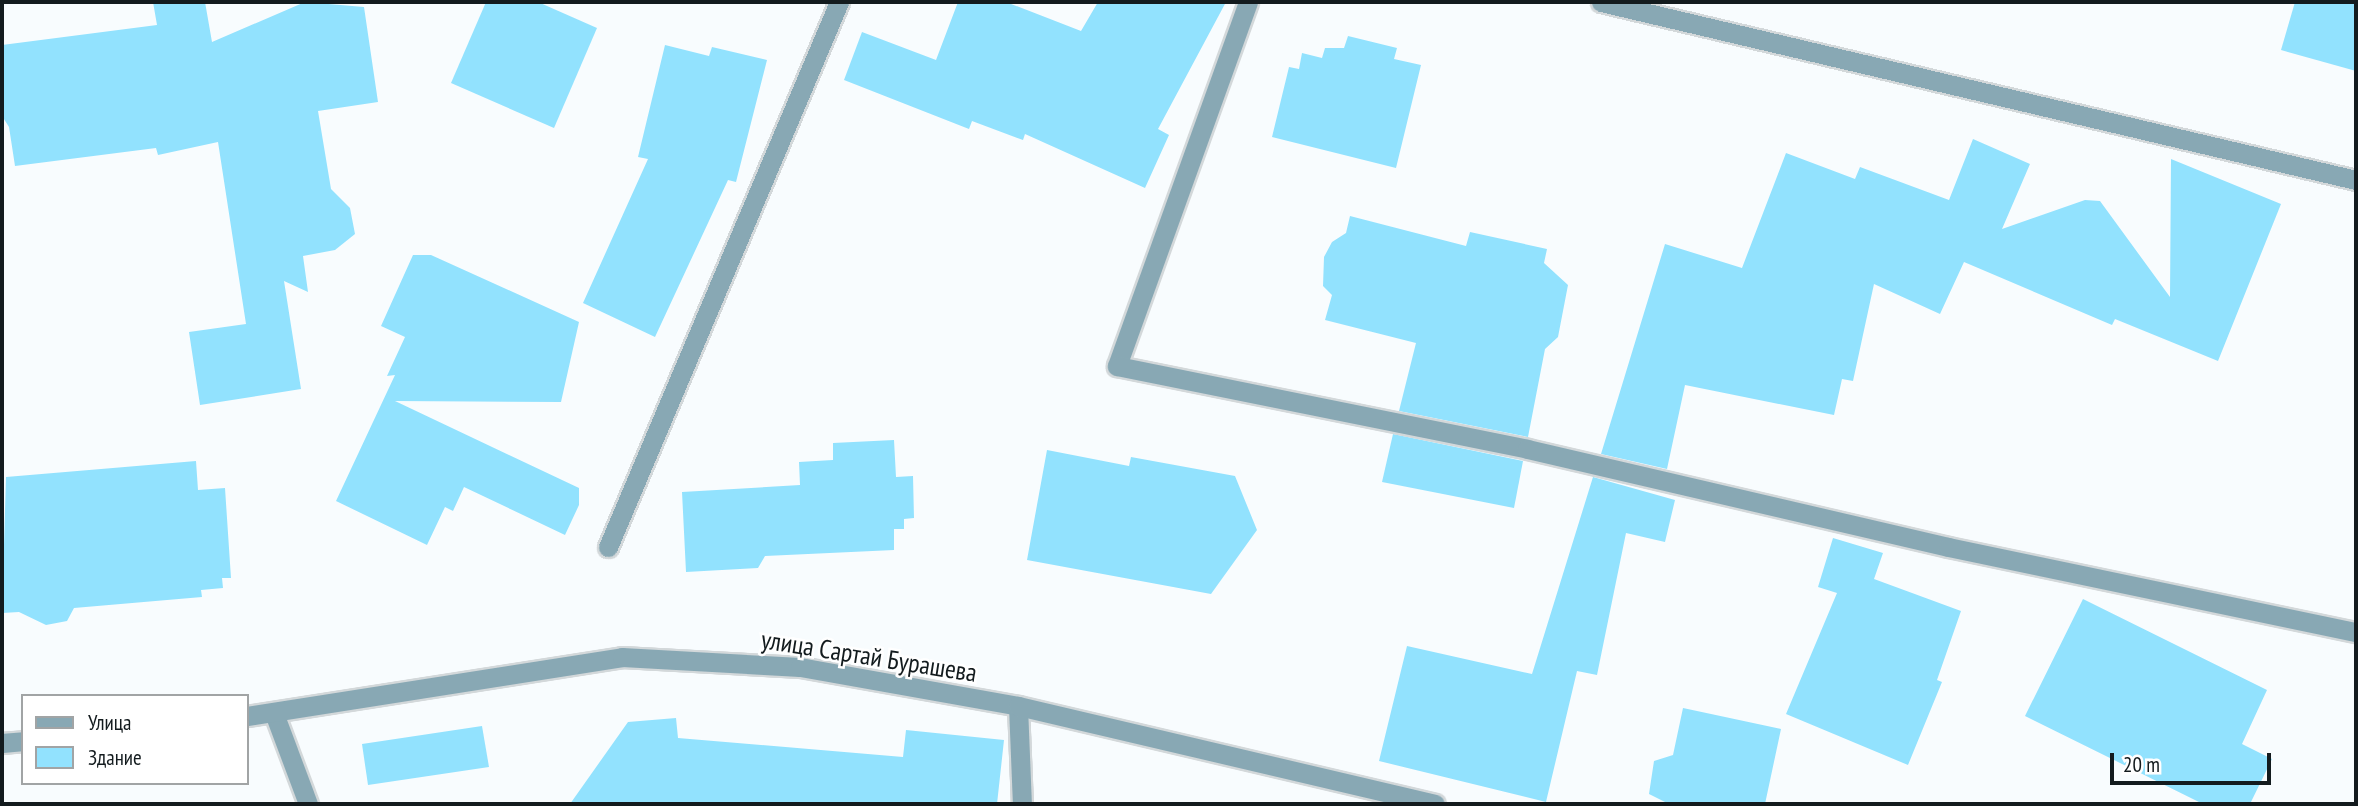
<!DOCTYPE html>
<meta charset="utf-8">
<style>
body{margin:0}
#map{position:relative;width:2358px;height:806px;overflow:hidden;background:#f8fcfe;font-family:"PT Sans Narrow",sans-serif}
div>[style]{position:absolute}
.building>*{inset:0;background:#92e2fe}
.roads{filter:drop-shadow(2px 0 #d3d8da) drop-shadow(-2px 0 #d3d8da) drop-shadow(0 2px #d3d8da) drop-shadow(0 -2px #d3d8da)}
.minor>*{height:19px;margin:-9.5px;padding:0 9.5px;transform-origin:9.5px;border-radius:9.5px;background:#88a8b4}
span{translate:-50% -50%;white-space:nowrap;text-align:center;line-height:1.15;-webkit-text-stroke:5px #fff;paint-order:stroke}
.street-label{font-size:26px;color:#131b1e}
.frame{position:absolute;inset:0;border:4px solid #131b1e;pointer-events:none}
.legend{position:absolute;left:21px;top:694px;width:228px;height:91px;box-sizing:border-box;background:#fff;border:2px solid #a1a4a5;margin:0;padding:9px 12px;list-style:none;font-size:21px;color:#131b1e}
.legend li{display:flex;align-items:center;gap:14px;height:35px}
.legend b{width:35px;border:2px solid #a1a4a5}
.scale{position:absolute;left:2110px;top:753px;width:161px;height:32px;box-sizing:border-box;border:4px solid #131b1e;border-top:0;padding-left:9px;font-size:21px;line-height:24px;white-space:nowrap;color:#131b1e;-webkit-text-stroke:5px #fff;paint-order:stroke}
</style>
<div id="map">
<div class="building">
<i style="clip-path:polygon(153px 2px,205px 2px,212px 42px,305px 2px,364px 7px,378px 102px,318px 111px,331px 189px,350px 208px,355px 234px,335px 250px,303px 256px,308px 292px,284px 281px,301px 389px,200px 405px,189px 332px,246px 324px,218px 142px,158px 155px,156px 148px,15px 166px,9px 127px,2px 116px,2px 45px,157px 25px)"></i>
<i style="clip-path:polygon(486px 2px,538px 2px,597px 28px,554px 128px,451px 83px)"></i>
<i style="clip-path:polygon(958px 2px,1006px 2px,1081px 31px,1098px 2px,1226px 2px,1158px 129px,1169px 135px,1145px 188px,1025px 134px,1023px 140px,972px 121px,969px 129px,844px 80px,862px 32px,936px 60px)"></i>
<i style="clip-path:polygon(2295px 2px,2356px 2px,2356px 71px,2281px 50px)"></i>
<i style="clip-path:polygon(1348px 36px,1397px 48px,1394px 59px,1421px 65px,1396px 168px,1272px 137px,1289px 67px,1299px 69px,1302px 53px,1322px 58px,1325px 48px,1344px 48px)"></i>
<i style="clip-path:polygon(665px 45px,709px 56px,712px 47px,767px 60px,736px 182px,728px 180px,655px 337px,583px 303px,648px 159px,638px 157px)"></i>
<i style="clip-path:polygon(1973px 139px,2030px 164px,2002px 229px,2085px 200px,2100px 201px,2170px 297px,2171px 159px,2281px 204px,2218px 361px,2115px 319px,2112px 325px,1964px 262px,1940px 314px,1874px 284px,1853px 381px,1842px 379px,1834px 415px,1685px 385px,1667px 469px,1601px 454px,1665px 244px,1742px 268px,1786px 153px,1855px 179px,1860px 167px,1949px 200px)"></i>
<i style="clip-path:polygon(1350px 216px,1466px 246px,1470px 232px,1547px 249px,1544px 263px,1568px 285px,1558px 337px,1545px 349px,1528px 437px,1399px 411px,1416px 343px,1325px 320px,1332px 295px,1323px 286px,1324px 257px,1332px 242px,1346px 233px)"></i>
<i style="clip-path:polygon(413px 255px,431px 255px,579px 322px,561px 402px,395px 401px,579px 488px,579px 505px,565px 535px,464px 487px,453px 511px,445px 507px,427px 545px,336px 501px,395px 375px,387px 376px,405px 337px,381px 326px)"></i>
<i style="clip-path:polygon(1393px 434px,1523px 461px,1514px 508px,1382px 482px)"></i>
<i style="clip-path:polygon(894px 440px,896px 477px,913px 476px,914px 518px,904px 519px,904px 529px,894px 529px,894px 550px,765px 556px,758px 568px,686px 572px,682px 492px,800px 485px,799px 462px,833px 460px,833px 443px)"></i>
<i style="clip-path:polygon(1047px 450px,1129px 466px,1131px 457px,1235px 476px,1257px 530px,1211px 594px,1027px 560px)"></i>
<i style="clip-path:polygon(196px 461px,198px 490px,225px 488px,231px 578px,222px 578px,223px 588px,201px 590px,202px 597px,74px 608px,67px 621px,46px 625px,19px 612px,2px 613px,6px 477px)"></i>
<i style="clip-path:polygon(1593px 477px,1675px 500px,1665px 542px,1626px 533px,1597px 675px,1577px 671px,1546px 802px,1379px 761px,1407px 646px,1532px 674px)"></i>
<i style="clip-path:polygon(1833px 538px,1883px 553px,1874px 579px,1961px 611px,1937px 680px,1942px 682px,1908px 765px,1786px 714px,1837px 593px,1818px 587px)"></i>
<i style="clip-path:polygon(2083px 599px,2267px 690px,2242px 744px,2272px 759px,2250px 804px,2203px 804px,2025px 716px)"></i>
<i style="clip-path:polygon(1683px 708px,1781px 729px,1765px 804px,1669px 804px,1649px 794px,1654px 761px,1673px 755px)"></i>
<i style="clip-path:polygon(676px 718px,678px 738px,903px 757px,906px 730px,1004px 740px,997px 804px,570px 804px,628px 722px)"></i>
<i style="clip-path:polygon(482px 726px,489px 767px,368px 785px,362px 744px)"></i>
</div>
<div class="roads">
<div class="minor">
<i style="left:1248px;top:2px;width:387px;rotate:109.8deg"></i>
<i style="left:1117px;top:366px;width:418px;rotate:11.4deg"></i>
<i style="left:1527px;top:449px;width:432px;rotate:13.1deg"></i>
<i style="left:1948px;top:547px;width:417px;rotate:11.8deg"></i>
<i style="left:1601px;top:2px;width:776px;rotate:13.27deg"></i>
<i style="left:608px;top:547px;width:592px;rotate:-67.03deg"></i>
<i style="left:1018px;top:706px;width:98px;rotate:87.7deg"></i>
<i style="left:274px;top:713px;width:97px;rotate:69.5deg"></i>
<i style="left:247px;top:716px;width:380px;rotate:-8.9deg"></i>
<i style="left:622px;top:657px;width:178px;rotate:3.2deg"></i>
<i style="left:800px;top:667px;width:221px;rotate:10.1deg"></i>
<i style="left:1018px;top:706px;width:428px;rotate:13.2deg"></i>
<i style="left:2px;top:743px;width:21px;rotate:-5deg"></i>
</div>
</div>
<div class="street-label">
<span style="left:869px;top:656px;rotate:9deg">улица Сартай Бурашева</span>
</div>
<div class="frame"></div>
<ul class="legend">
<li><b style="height:9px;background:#88a8b4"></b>Улица</li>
<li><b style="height:19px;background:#92e2fe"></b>Здание</li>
</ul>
<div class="scale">20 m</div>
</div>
